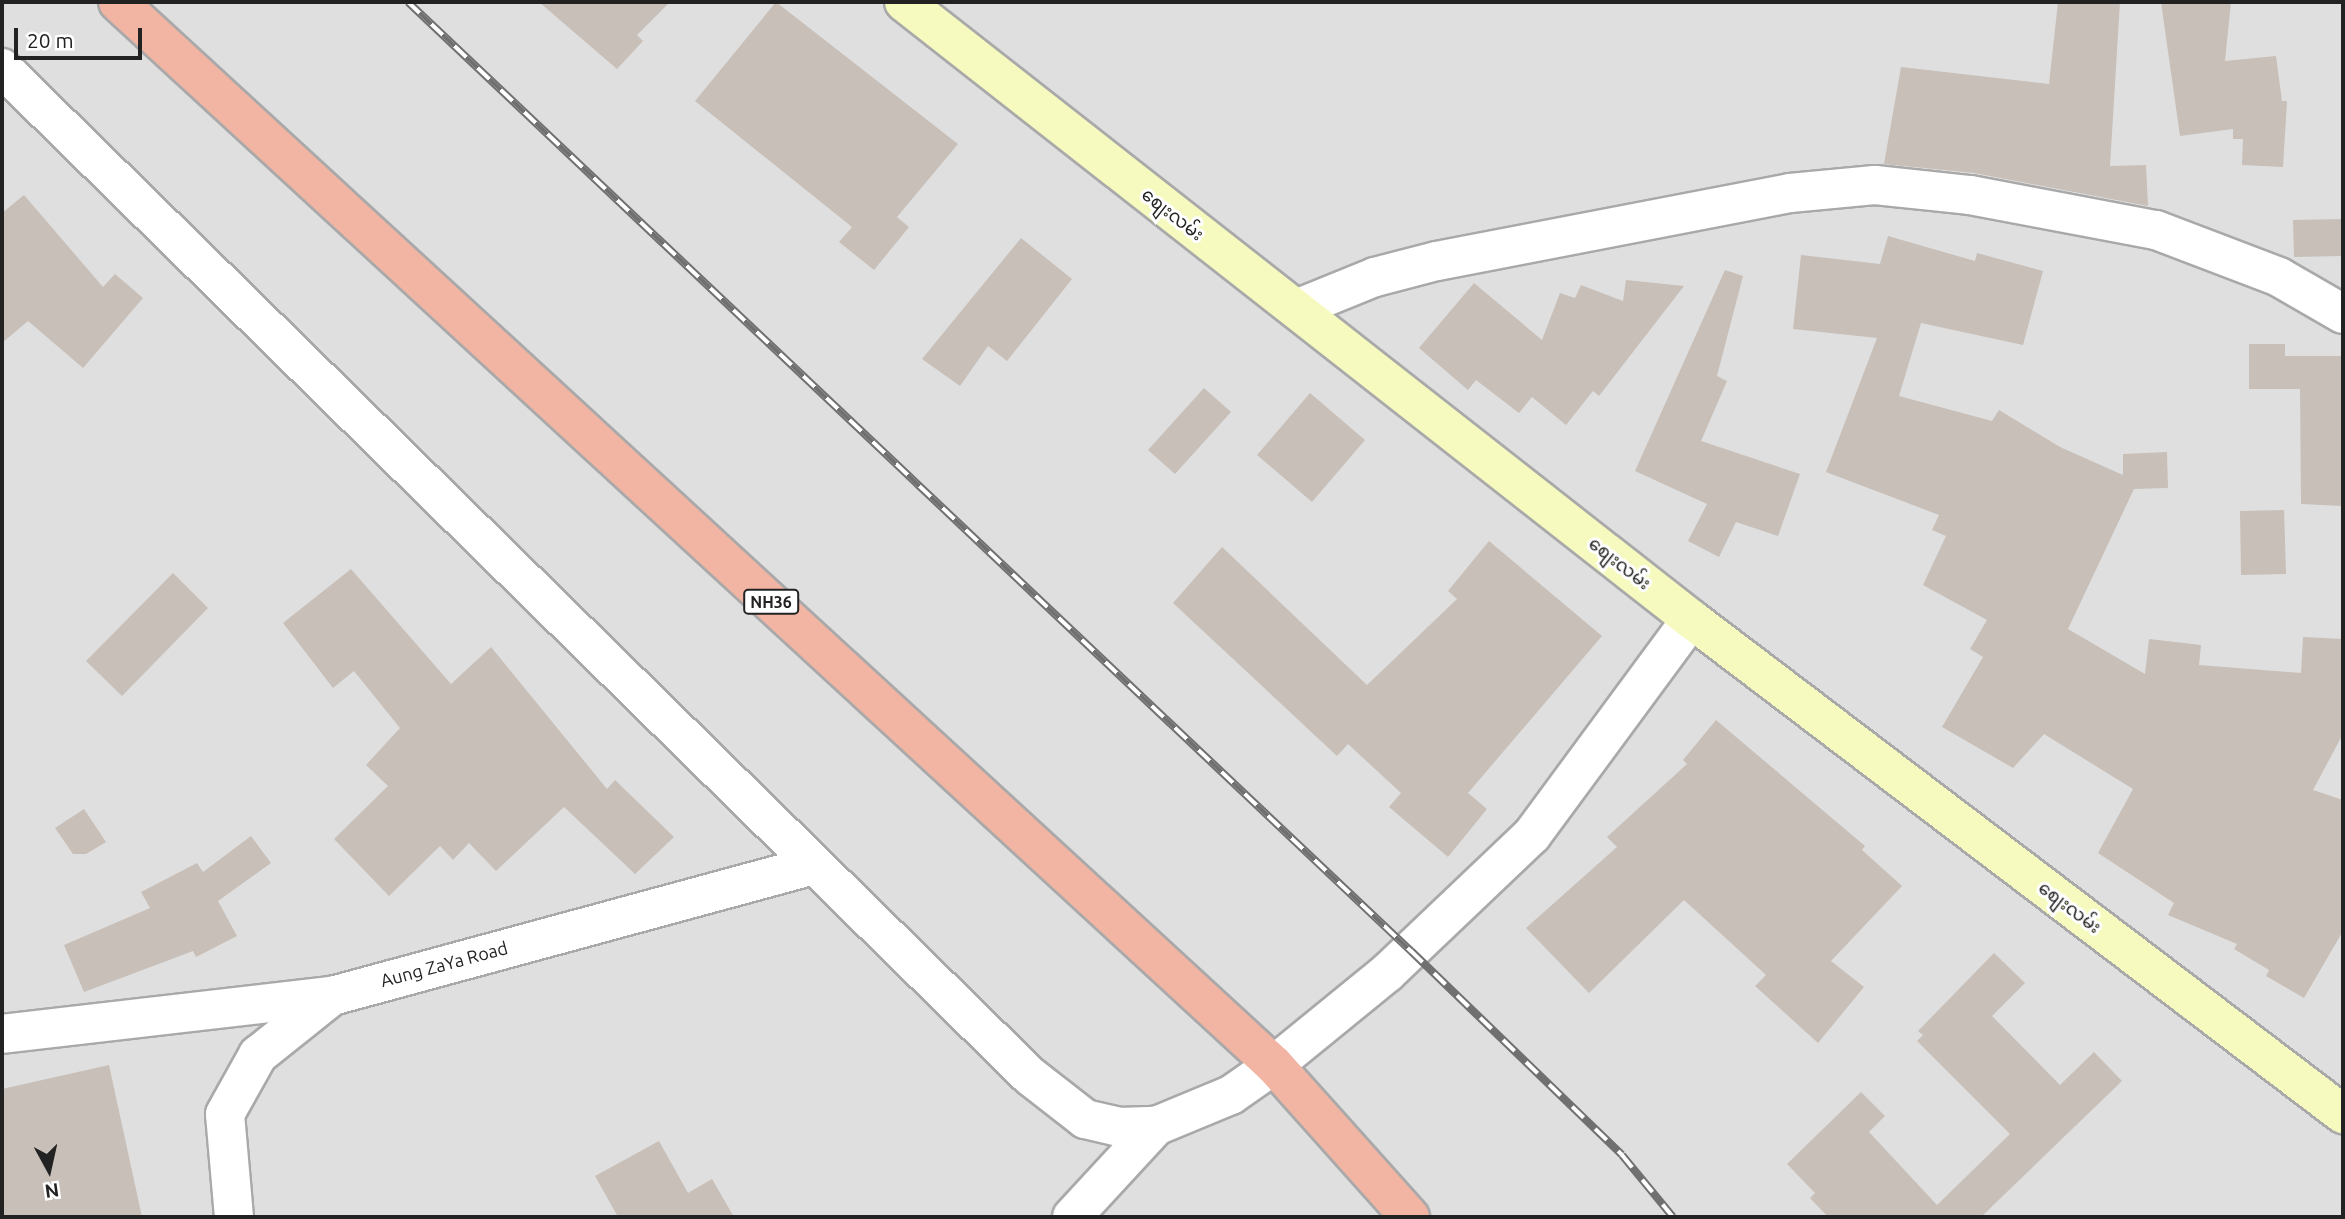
<!DOCTYPE html>
<meta charset="utf-8">
<style>
body{margin:0}
#map{position:relative;width:2345px;height:1219px;overflow:hidden;background:#f2efe9;font-family:Ubuntu,"Noto Sans Myanmar",sans-serif}
div>[style]{position:absolute}
.residential>*{inset:0;background:#e0dfdf}
.building>*{inset:0;background:#c7bfb8}
.roads{filter:drop-shadow(2px 0 #a9a9a9) drop-shadow(-2px 0 #a9a9a9) drop-shadow(0 2px #a9a9a9) drop-shadow(0 -2px #a9a9a9)}
.minor>*{height:38px;margin:-19px;padding:0 19px;transform-origin:19px;border-radius:19px;background:#fff}
.tertiary>*{height:38px;margin:-19px;padding:0 19px;transform-origin:19px;border-radius:19px;background:#fff}
.secondary>*{height:38px;margin:-19px;padding:0 19px;transform-origin:19px;border-radius:19px;background:#f7fabf}
.trunk>*{height:38px;margin:-19px;padding:0 19px;transform-origin:19px;border-radius:19px;background:#f2b4a3}
.rail>*{height:8px;margin-top:-4px;transform-origin:0;background:repeating-linear-gradient(90deg,#fff 0 16px,#707070 0 32px);box-sizing:border-box;border-block:2px solid #707070}
span{translate:-50% -50%;white-space:nowrap;text-align:center;line-height:1.15;-webkit-text-stroke:6px #fff;paint-order:stroke}
.shield-label span{padding:2px 5px;background:#fff;border:2px solid;border-radius:5px;-webkit-text-stroke-width:0}
.shield-label{font-size:16px;color:#222;font-weight:700}
.street-label{font-size:18px;color:#222}
.frame{position:absolute;inset:0;border:4px solid #222;pointer-events:none}
.north{position:absolute;left:14px;top:1135px;width:70px;height:70px;-webkit-text-stroke:5px #fff;paint-order:stroke;rotate:172deg;font-size:19px;font-weight:700;line-height:28px;text-align:center;color:#222}
.north::after{content:'';display:block;margin:auto;width:24px;height:32px;background:#222;clip-path:polygon(50% 0,100% 100%,50% 72%,0 100%)}
.scale{position:absolute;left:14px;top:28px;width:128px;height:32px;box-sizing:border-box;border:4px solid #222;border-top:0;padding-left:9px;font-size:21px;line-height:24px;white-space:nowrap;color:#222;-webkit-text-stroke:5px #fff;paint-order:stroke}
</style>
<div id="map">
<div class="residential">
<i style="clip-path:polygon(2px 2px,2343px 2px,2343px 1217px,2px 1217px)"></i>
</div>
<div class="building">
<i style="clip-path:polygon(539px 2px,670px 2px,637px 35px,643px 41px,617px 69px)"></i>
<i style="clip-path:polygon(776px 2px,958px 144px,897px 217px,909px 227px,874px 270px,839px 242px,852px 227px,695px 101px)"></i>
<i style="clip-path:polygon(2058px 2px,2120px 2px,2110px 166px,2146px 165px,2148px 206px,1974px 173px,1884px 164px,1901px 67px,2049px 84px)"></i>
<i style="clip-path:polygon(2161px 2px,2231px 2px,2225px 61px,2276px 56px,2282px 101px,2287px 101px,2283px 167px,2242px 165px,2243px 139px,2233px 139px,2233px 129px,2180px 136px)"></i>
<i style="clip-path:polygon(24px 195px,103px 287px,115px 274px,143px 298px,83px 368px,28px 321px,2px 343px,2px 213px)"></i>
<i style="clip-path:polygon(2343px 219px,2343px 256px,2294px 257px,2293px 220px)"></i>
<i style="clip-path:polygon(1888px 236px,1975px 261px,1977px 253px,2043px 271px,2023px 345px,1921px 323px,1899px 396px,1992px 421px,1999px 410px,2060px 447px,2123px 475px,2123px 454px,2167px 452px,2168px 488px,2134px 489px,2068px 629px,2145px 674px,2149px 639px,2201px 645px,2199px 665px,2301px 673px,2303px 637px,2343px 639px,2343px 734px,2313px 790px,2343px 800px,2343px 931px,2304px 998px,2266px 976px,2269px 970px,2234px 949px,2237px 944px,2168px 915px,2174px 903px,2098px 853px,2133px 789px,2044px 734px,2013px 768px,1942px 727px,1983px 657px,1970px 649px,1987px 620px,1923px 585px,1946px 536px,1932px 530px,1939px 515px,1826px 472px,1877px 338px,1793px 329px,1801px 255px,1880px 264px)"></i>
<i style="clip-path:polygon(1021px 238px,1072px 279px,1007px 361px,988px 346px,960px 386px,922px 359px)"></i>
<i style="clip-path:polygon(1725px 270px,1743px 276px,1717px 376px,1727px 381px,1701px 441px,1800px 474px,1778px 536px,1736px 522px,1719px 557px,1688px 541px,1707px 504px,1635px 471px)"></i>
<i style="clip-path:polygon(1626px 280px,1684px 286px,1599px 396px,1593px 391px,1566px 425px,1532px 397px,1519px 413px,1476px 380px,1468px 390px,1419px 348px,1474px 283px,1542px 340px,1560px 293px,1575px 298px,1581px 285px,1623px 301px)"></i>
<i style="clip-path:polygon(2249px 344px,2285px 344px,2285px 356px,2343px 356px,2343px 506px,2301px 504px,2300px 389px,2249px 389px)"></i>
<i style="clip-path:polygon(1204px 388px,1231px 412px,1175px 474px,1148px 450px)"></i>
<i style="clip-path:polygon(1310px 393px,1365px 440px,1312px 502px,1257px 455px)"></i>
<i style="clip-path:polygon(2284px 510px,2286px 574px,2241px 575px,2240px 511px)"></i>
<i style="clip-path:polygon(1489px 541px,1602px 636px,1468px 793px,1487px 809px,1448px 857px,1389px 807px,1401px 793px,1348px 744px,1337px 756px,1173px 603px,1222px 547px,1367px 685px,1457px 599px,1448px 591px)"></i>
<i style="clip-path:polygon(351px 569px,451px 684px,491px 647px,607px 789px,615px 780px,674px 837px,635px 874px,564px 807px,496px 871px,469px 843px,453px 860px,440px 846px,389px 896px,334px 839px,388px 786px,366px 765px,400px 728px,354px 671px,333px 688px,283px 623px)"></i>
<i style="clip-path:polygon(173px 573px,208px 608px,122px 696px,86px 661px)"></i>
<i style="clip-path:polygon(1716px 720px,1865px 846px,1862px 850px,1902px 886px,1831px 961px,1864px 987px,1818px 1043px,1755px 986px,1766px 975px,1684px 900px,1589px 993px,1526px 928px,1617px 847px,1607px 837px,1687px 764px,1683px 760px)"></i>
<i style="clip-path:polygon(84px 809px,106px 842px,86px 854px,73px 854px,55px 828px)"></i>
<i style="clip-path:polygon(251px 836px,271px 863px,218px 901px,237px 936px,196px 957px,193px 951px,84px 992px,64px 945px,150px 908px,141px 892px,197px 863px,203px 872px)"></i>
<i style="clip-path:polygon(1994px 953px,2025px 983px,1992px 1016px,2060px 1085px,2094px 1052px,2122px 1081px,1981px 1217px,1828px 1217px,1810px 1198px,1815px 1193px,1787px 1164px,1861px 1092px,1885px 1116px,1869px 1132px,1937px 1205px,2010px 1134px,1917px 1041px,1923px 1035px,1918px 1031px)"></i>
<i style="clip-path:polygon(109px 1065px,142px 1217px,2px 1217px,2px 1089px)"></i>
<i style="clip-path:polygon(659px 1141px,688px 1193px,712px 1179px,734px 1217px,618px 1217px,595px 1176px)"></i>
</div>
<div class="roads">
<div class="minor">
<i style="left:1296px;top:309px;width:85px;rotate:-22.1deg"></i>
<i style="left:1375px;top:277px;width:64px;rotate:-14.5deg"></i>
<i style="left:1437px;top:261px;width:359px;rotate:-10.9deg"></i>
<i style="left:1790px;top:193px;width:85px;rotate:-5.4deg"></i>
<i style="left:1875px;top:185px;width:96px;rotate:6deg"></i>
<i style="left:1970px;top:195px;width:189px;rotate:10.7deg"></i>
<i style="left:2156px;top:230px;width:132px;rotate:20.9deg"></i>
<i style="left:2279px;top:277px;width:74px;rotate:30deg"></i>
<i style="left:2px;top:1034px;width:332px;rotate:-6.6deg"></i>
<i style="left:234px;top:1217px;width:103px;rotate:-95deg"></i>
<i style="left:225px;top:1114px;width:68px;rotate:-60.8deg"></i>
<i style="left:258px;top:1055px;width:95px;rotate:-38.6deg"></i>
<i style="left:332px;top:996px;width:499px;rotate:-15.2deg"></i>
<i style="left:1072px;top:1217px;width:124px;rotate:-47.3deg"></i>
</div>
<div class="tertiary">
<i style="left:2px;top:68px;width:1440px;rotate:44.44deg"></i>
<i style="left:1030px;top:1076px;width:70px;rotate:38deg"></i>
<i style="left:1085px;top:1119px;width:35px;rotate:13deg"></i>
<i style="left:1119px;top:1127px;width:37px;rotate:-2deg"></i>
<i style="left:1156px;top:1126px;width:81px;rotate:-22.5deg"></i>
<i style="left:1231px;top:1095px;width:52px;rotate:-34.9deg"></i>
<i style="left:1274px;top:1065px;width:146px;rotate:-39.2deg"></i>
<i style="left:1387px;top:973px;width:200px;rotate:-43.6deg"></i>
<i style="left:1532px;top:835px;width:268px;rotate:-53.6deg"></i>
</div>
<div class="secondary">
<i style="left:904px;top:2px;width:1000px;rotate:38.1deg"></i>
<i style="left:1691px;top:619px;width:819px;rotate:37.21deg"></i>
</div>
<div class="trunk">
<i style="left:118px;top:2px;width:1570px;rotate:42.6deg"></i>
<i style="left:1274px;top:1065px;width:204px;rotate:48.2deg"></i>
</div>
</div>
<div class="rail">
<i style="left:408px;top:2px;width:1381px;rotate:43.42deg"></i>
<i style="left:1411px;top:951px;width:293px;rotate:44deg"></i>
<i style="left:1622px;top:1155px;width:80px;rotate:50.6deg"></i>
</div>
<div class="shield-label">
<span style="left:771px;top:602px">NH36</span>
</div>
<div class="street-label">
<span style="left:1173px;top:214px;rotate:38deg">စျေးလမ်း</span>
<span style="left:1620px;top:563px;rotate:38deg">စျေးလမ်း</span>
<span style="left:2070px;top:907px;rotate:37deg">စျေးလမ်း</span>
<span style="left:444px;top:964px;rotate:-15deg">Aung ZaYa Road</span>
</div>
<div class="frame"></div>
<div class="north">N</div>
<div class="scale">20 m</div>
</div>
